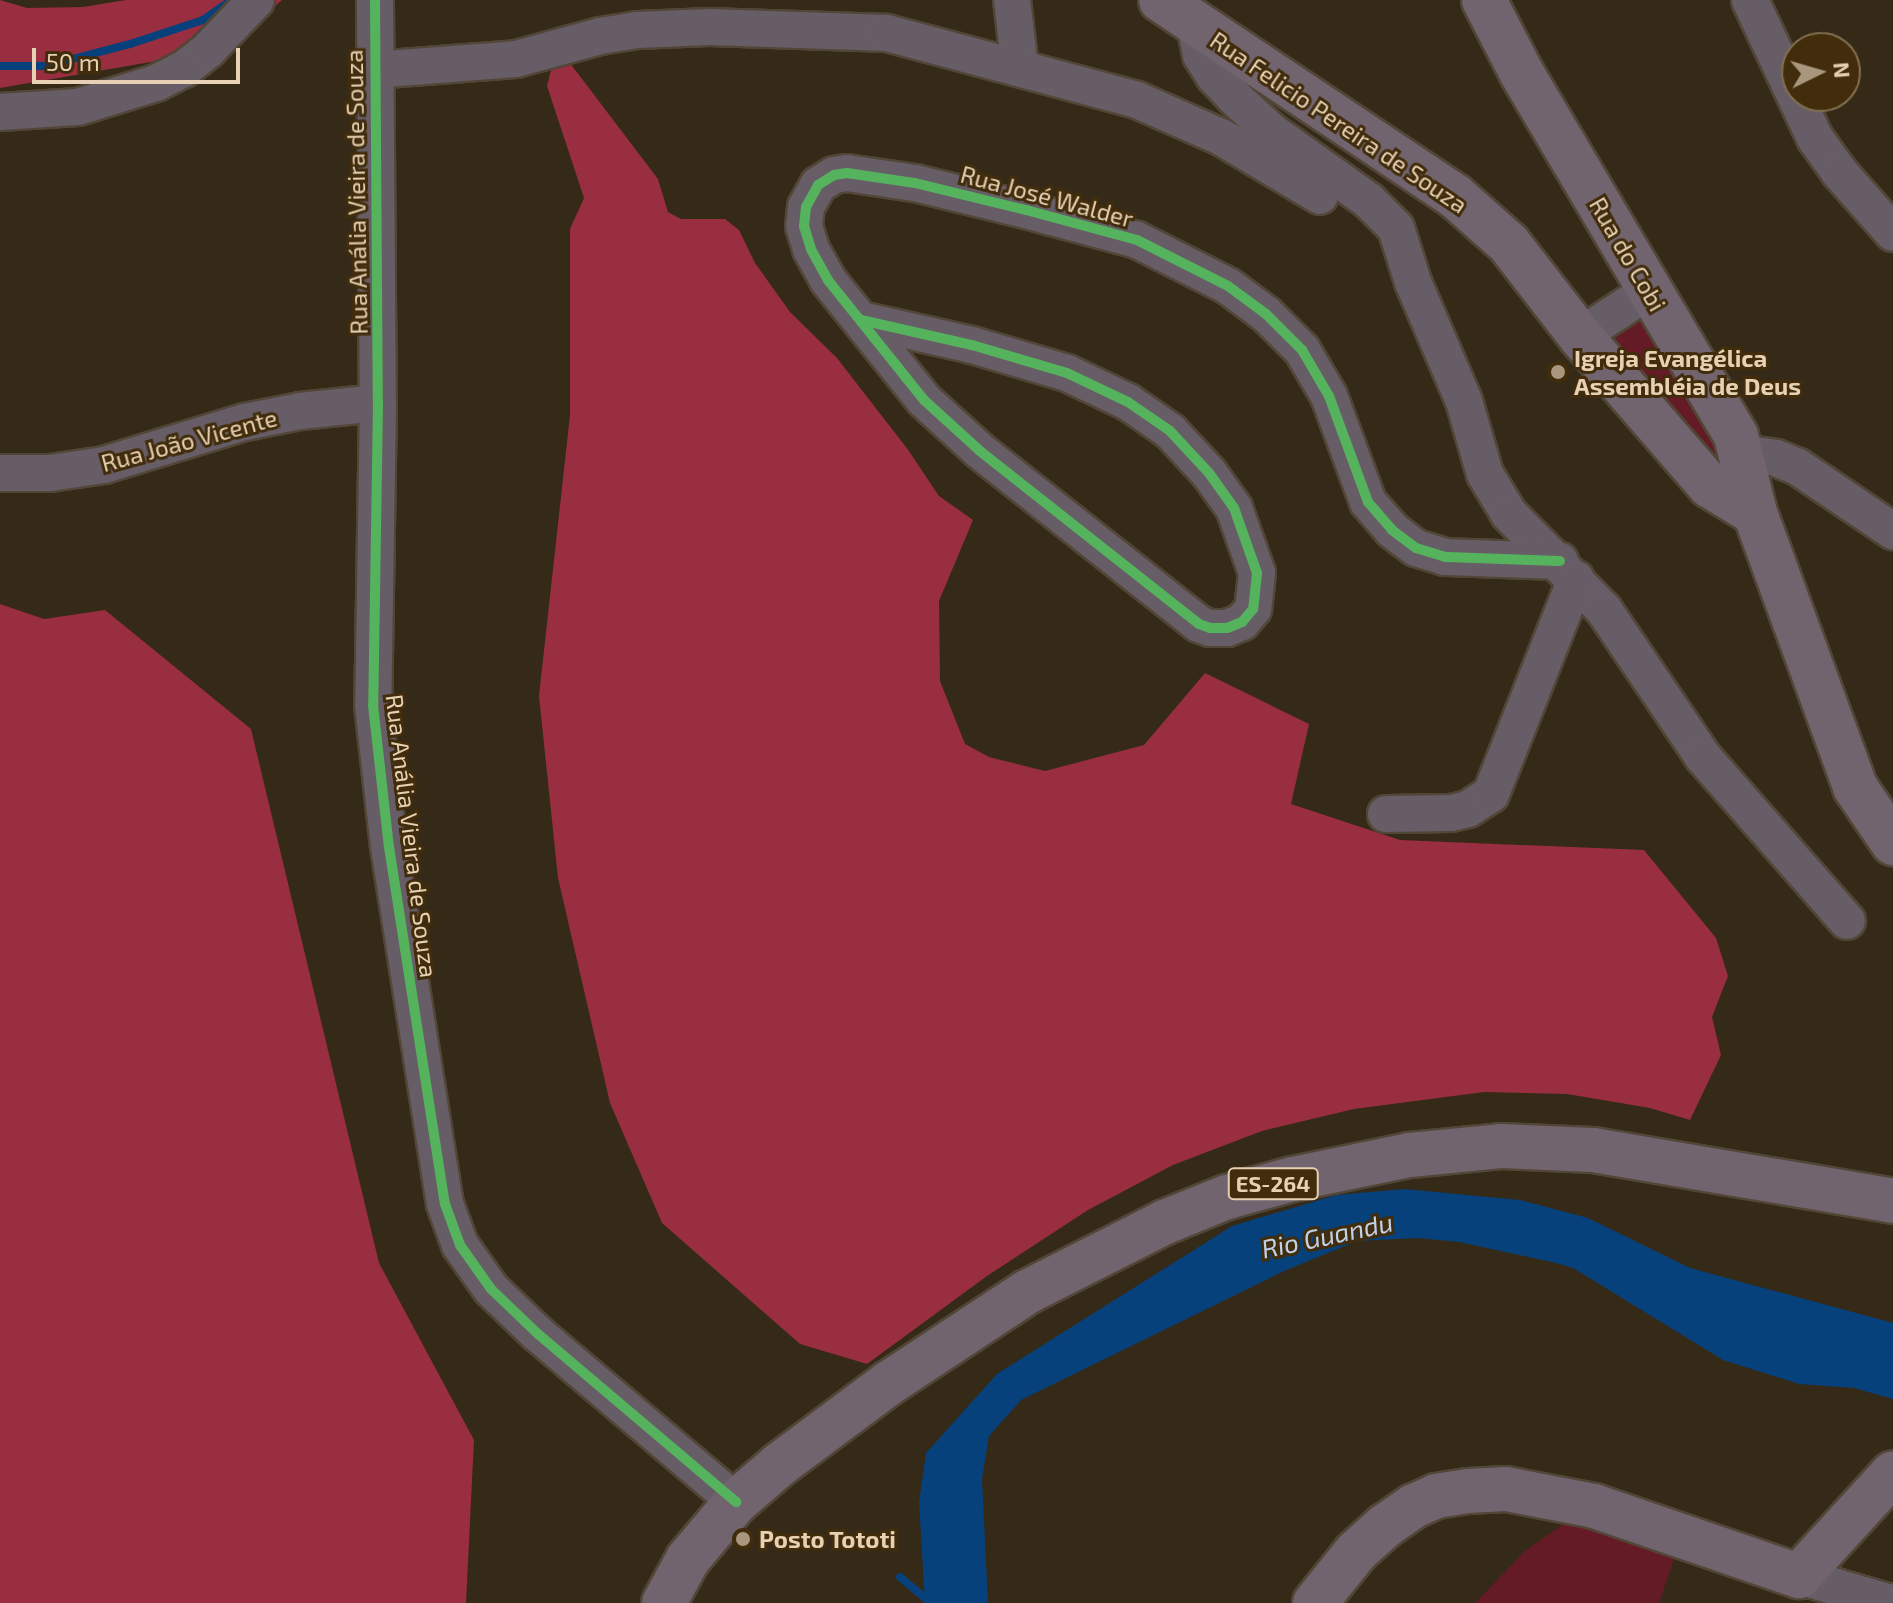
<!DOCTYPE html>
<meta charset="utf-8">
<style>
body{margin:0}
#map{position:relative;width:1893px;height:1603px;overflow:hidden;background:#352918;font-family:"Exo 2",sans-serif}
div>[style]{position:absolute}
.green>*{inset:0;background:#651b26}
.forest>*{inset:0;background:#982e3f}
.water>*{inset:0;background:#07417b}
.stream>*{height:8px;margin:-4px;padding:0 4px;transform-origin:4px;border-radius:4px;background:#07417b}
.roads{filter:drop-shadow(2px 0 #524637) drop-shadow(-2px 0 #524637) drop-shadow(0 2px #524637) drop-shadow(0 -2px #524637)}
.minor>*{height:36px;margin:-18px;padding:0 18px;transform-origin:18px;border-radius:18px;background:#675d67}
.major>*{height:44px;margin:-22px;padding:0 22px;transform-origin:22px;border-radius:22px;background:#71646e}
.cycleway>*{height:10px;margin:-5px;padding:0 5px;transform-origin:5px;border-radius:5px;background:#56b35d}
.dots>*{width:22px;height:22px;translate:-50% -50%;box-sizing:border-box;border:4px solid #412c0c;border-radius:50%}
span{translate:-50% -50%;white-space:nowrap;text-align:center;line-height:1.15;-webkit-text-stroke:6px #412c0c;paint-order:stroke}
.shield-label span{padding:2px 6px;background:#412c0c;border:2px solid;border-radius:6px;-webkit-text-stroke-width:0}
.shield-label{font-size:22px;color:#e6d1b4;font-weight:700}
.street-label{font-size:24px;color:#e6d1b4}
.poi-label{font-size:24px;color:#e6d1b4;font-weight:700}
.left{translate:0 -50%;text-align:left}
.water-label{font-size:26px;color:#c0d1e8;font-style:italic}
.north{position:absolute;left:1781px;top:32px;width:80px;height:80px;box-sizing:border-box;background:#412c0c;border:2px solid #836e4f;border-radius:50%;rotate:85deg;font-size:22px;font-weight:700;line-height:32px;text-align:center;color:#e6d1b4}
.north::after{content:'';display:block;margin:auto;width:28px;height:36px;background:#a8967d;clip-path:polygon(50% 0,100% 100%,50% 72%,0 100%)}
.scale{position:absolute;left:32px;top:48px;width:208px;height:36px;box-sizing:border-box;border:4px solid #e6d1b4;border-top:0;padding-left:10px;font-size:24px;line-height:28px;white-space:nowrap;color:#e6d1b4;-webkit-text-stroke:6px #412c0c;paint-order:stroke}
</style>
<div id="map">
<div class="green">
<i style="clip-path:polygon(1650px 316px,1690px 375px,1729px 476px,1608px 350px,1615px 338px,1637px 320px)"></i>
<i style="clip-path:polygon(1598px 1515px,1680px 1542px,1659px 1603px,1475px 1603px,1525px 1551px,1562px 1525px)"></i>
</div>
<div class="forest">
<i style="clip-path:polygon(0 0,27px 8px,83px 7px,126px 0,282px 0,226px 49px,0 88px)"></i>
<i style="clip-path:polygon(557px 46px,658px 179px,668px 212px,681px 219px,725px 219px,739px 230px,755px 263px,790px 312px,837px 358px,909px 451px,939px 496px,973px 520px,939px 601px,940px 681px,965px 744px,989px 757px,1045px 771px,1144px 745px,1205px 673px,1309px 724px,1291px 804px,1400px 840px,1644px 850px,1716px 938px,1728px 976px,1712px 1017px,1721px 1055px,1690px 1120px,1650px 1108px,1567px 1094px,1484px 1092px,1354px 1109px,1262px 1131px,1173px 1165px,1088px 1210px,987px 1276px,867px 1364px,800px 1344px,662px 1223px,610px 1103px,558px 878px,539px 696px,570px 415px,570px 229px,584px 198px,547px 86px)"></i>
<i style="clip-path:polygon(0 604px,44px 619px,105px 610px,251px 729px,379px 1263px,474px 1440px,466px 1603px,0 1603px)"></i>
</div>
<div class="water">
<i style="clip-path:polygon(1404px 1189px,1520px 1200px,1588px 1218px,1690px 1268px,1893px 1323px,1893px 1399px,1854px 1388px,1799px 1384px,1723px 1360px,1573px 1268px,1556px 1263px,1459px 1242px,1418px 1238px,1357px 1241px,1284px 1271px,1021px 1400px,989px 1436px,982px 1479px,988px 1603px,925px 1603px,919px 1502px,926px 1453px,997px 1374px,1232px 1226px,1336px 1195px)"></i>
</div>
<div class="stream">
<i style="left:0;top:66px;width:46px"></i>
<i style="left:46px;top:66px;width:87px;rotate:-14.7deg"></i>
<i style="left:130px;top:44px;width:77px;rotate:-18.2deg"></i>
<i style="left:203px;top:20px;width:35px;rotate:-35deg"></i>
<i style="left:900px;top:1577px;width:40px;rotate:40deg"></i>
</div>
<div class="roads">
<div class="minor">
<i style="left:375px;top:0;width:403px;rotate:89.6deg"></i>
<i style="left:378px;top:403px;width:302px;rotate:90.9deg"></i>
<i style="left:373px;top:705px;width:143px;rotate:83.6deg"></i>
<i style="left:389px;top:847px;width:361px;rotate:81.1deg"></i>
<i style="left:445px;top:1204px;width:44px;rotate:69.9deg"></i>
<i style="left:460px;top:1245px;width:54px;rotate:54.8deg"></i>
<i style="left:491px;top:1289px;width:65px;rotate:43.8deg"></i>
<i style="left:538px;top:1334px;width:260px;rotate:40.3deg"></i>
<i style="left:1012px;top:0;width:68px;rotate:83.3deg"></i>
<i style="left:1750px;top:0;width:153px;rotate:64.8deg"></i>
<i style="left:1815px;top:138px;width:43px;rotate:54.5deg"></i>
<i style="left:1840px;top:173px;width:80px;rotate:48.5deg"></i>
<i style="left:1195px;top:24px;width:32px;rotate:79deg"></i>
<i style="left:1201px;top:55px;width:26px;rotate:58deg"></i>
<i style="left:1215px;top:77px;width:28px;rotate:46deg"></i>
<i style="left:1234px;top:97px;width:52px;rotate:42.6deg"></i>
<i style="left:1272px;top:132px;width:119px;rotate:35.4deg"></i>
<i style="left:1369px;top:201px;width:38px;rotate:45deg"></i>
<i style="left:1396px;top:228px;width:57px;rotate:72.5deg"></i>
<i style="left:1413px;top:282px;width:129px;rotate:66.8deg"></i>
<i style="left:1464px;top:401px;width:76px;rotate:74deg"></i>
<i style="left:1485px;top:474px;width:47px;rotate:59deg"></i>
<i style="left:1509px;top:514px;width:135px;rotate:45.3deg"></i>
<i style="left:1604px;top:610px;width:177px;rotate:56deg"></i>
<i style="left:1703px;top:757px;width:218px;rotate:48.7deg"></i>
<i style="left:374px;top:70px;width:142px;rotate:-4.4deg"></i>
<i style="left:516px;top:59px;width:87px;rotate:-15.3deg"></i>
<i style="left:600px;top:36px;width:38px;rotate:-9deg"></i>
<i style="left:638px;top:30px;width:71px;rotate:-2.4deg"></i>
<i style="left:709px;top:27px;width:178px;rotate:1.9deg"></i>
<i style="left:887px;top:33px;width:259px;rotate:15deg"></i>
<i style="left:1137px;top:100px;width:92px;rotate:23.8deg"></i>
<i style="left:1221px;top:137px;width:115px;rotate:30.8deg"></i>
<i style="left:0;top:112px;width:78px;rotate:-3.7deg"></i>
<i style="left:78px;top:107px;width:82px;rotate:-17.1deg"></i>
<i style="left:156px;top:83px;width:31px;rotate:-27deg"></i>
<i style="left:184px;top:69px;width:31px;rotate:-38deg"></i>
<i style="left:208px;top:50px;width:69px;rotate:-46.2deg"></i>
<i style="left:861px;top:320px;width:114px;rotate:12.7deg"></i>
<i style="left:972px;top:345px;width:99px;rotate:16.4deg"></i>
<i style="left:1067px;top:373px;width:68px;rotate:25.4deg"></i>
<i style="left:1128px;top:402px;width:51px;rotate:34.6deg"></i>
<i style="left:1170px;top:431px;width:57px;rotate:47.1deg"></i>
<i style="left:1209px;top:473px;width:43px;rotate:54.5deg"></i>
<i style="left:1234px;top:508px;width:69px;rotate:70.5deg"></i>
<i style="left:1257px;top:573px;width:36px;rotate:96deg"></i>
<i style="left:1253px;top:609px;width:17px;rotate:130deg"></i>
<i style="left:1242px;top:622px;width:16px;rotate:158deg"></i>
<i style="left:1227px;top:628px;width:17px;rotate:180deg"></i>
<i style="left:1210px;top:628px;width:12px;rotate:-160deg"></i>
<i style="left:1199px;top:624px;width:280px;rotate:-141.7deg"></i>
<i style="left:979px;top:450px;width:74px;rotate:-137.7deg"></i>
<i style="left:924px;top:400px;width:154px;rotate:-128.7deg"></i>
<i style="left:828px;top:280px;width:35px;rotate:-119deg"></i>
<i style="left:811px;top:249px;width:24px;rotate:-107deg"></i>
<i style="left:804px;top:226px;width:19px;rotate:-84deg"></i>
<i style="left:806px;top:207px;width:25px;rotate:-61deg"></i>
<i style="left:818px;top:185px;width:19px;rotate:-32deg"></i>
<i style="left:834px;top:175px;width:13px;rotate:-9deg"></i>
<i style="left:847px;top:173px;width:69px;rotate:8.4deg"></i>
<i style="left:915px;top:183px;width:114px;rotate:13.7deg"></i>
<i style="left:1026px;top:210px;width:115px;rotate:15.1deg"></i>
<i style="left:1137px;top:240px;width:102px;rotate:26.8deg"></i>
<i style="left:1228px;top:286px;width:47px;rotate:36.4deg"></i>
<i style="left:1266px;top:314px;width:51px;rotate:45deg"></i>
<i style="left:1302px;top:350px;width:53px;rotate:59.6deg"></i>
<i style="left:1329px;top:396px;width:113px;rotate:69.8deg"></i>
<i style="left:1368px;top:502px;width:37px;rotate:49deg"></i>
<i style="left:1392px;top:530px;width:30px;rotate:37deg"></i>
<i style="left:1416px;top:548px;width:30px;rotate:17deg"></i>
<i style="left:1445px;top:557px;width:115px;rotate:2deg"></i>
<i style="left:1580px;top:336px;width:84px;rotate:-33.3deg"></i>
<i style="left:1742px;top:453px;width:34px;rotate:8deg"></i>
<i style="left:1776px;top:458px;width:24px;rotate:22deg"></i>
<i style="left:1798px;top:467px;width:115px;rotate:34deg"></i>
<i style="left:0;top:473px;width:50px"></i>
<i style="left:50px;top:473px;width:55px;rotate:-8.4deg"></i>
<i style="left:104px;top:465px;width:147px;rotate:-17deg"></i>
<i style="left:245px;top:422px;width:56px;rotate:-11.3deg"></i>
<i style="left:300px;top:411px;width:78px;rotate:-5.9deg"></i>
<i style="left:1386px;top:814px;width:65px;rotate:-0.9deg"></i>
<i style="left:1451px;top:813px;width:17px;rotate:-13deg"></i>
<i style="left:1468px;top:809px;width:27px;rotate:-33deg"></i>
<i style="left:1491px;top:794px;width:231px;rotate:-68.4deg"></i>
<i style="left:1799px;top:1576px;width:96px;rotate:16.4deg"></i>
</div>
<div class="major">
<i style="left:1161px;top:0;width:353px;rotate:33.7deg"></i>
<i style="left:1455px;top:196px;width:72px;rotate:41.6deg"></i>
<i style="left:1509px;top:244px;width:116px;rotate:52.3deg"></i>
<i style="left:1580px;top:336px;width:198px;rotate:49.1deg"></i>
<i style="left:1710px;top:486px;width:52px;rotate:31deg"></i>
<i style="left:1484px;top:0;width:81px;rotate:62.8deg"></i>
<i style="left:1521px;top:72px;width:423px;rotate:59.4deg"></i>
<i style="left:1736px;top:436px;width:79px;rotate:76.1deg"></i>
<i style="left:1755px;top:513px;width:292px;rotate:69.9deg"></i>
<i style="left:1855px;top:787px;width:68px;rotate:55.8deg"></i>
<i style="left:664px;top:1603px;width:50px;rotate:-61.4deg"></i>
<i style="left:688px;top:1559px;width:75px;rotate:-49.9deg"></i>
<i style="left:736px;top:1502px;width:57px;rotate:-40.7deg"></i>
<i style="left:779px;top:1465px;width:137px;rotate:-36.7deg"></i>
<i style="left:889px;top:1383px;width:165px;rotate:-33.4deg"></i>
<i style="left:1027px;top:1292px;width:155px;rotate:-26.9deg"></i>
<i style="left:1165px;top:1222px;width:67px;rotate:-22deg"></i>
<i style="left:1227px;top:1197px;width:68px;rotate:-15.3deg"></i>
<i style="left:1293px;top:1179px;width:119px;rotate:-11.6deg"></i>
<i style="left:1410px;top:1155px;width:91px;rotate:-5.6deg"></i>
<i style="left:1501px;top:1146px;width:92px;rotate:2.5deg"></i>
<i style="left:1593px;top:1150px;width:304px;rotate:9.6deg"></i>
<i style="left:1315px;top:1603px;width:65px;rotate:-51.2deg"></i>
<i style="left:1356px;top:1552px;width:39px;rotate:-42deg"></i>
<i style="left:1385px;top:1526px;width:35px;rotate:-35deg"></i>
<i style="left:1414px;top:1506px;width:24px;rotate:-24deg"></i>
<i style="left:1436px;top:1496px;width:32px;rotate:-9deg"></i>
<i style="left:1468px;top:1491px;width:38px;rotate:-3deg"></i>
<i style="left:1506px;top:1489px;width:90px;rotate:10.9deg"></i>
<i style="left:1594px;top:1506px;width:217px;rotate:18.9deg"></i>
<i style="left:1799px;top:1576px;width:139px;rotate:-47.6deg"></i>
</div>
</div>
<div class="cycleway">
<i style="left:375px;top:0;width:403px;rotate:89.6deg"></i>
<i style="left:378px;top:403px;width:302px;rotate:90.9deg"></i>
<i style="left:373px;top:705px;width:143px;rotate:83.6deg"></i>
<i style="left:389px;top:847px;width:361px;rotate:81.1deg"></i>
<i style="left:445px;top:1204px;width:44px;rotate:69.9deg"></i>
<i style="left:460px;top:1245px;width:54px;rotate:54.8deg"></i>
<i style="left:491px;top:1289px;width:65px;rotate:43.8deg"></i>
<i style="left:538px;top:1334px;width:260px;rotate:40.3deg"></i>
<i style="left:861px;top:320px;width:114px;rotate:12.7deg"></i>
<i style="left:972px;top:345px;width:99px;rotate:16.4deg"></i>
<i style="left:1067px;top:373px;width:68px;rotate:25.4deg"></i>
<i style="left:1128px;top:402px;width:51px;rotate:34.6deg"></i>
<i style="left:1170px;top:431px;width:57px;rotate:47.1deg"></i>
<i style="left:1209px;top:473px;width:43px;rotate:54.5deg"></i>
<i style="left:1234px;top:508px;width:69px;rotate:70.5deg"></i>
<i style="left:1257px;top:573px;width:36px;rotate:96deg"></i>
<i style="left:1253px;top:609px;width:17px;rotate:130deg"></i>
<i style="left:1242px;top:622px;width:16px;rotate:158deg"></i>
<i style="left:1227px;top:628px;width:17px;rotate:180deg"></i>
<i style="left:1210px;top:628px;width:12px;rotate:-160deg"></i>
<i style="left:1199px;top:624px;width:280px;rotate:-141.7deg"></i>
<i style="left:979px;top:450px;width:74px;rotate:-137.7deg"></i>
<i style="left:924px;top:400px;width:154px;rotate:-128.7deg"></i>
<i style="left:828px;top:280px;width:35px;rotate:-119deg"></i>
<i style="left:811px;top:249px;width:24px;rotate:-107deg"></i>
<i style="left:804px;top:226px;width:19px;rotate:-84deg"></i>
<i style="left:806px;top:207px;width:25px;rotate:-61deg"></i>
<i style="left:818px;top:185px;width:19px;rotate:-32deg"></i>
<i style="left:834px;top:175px;width:13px;rotate:-9deg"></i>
<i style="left:847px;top:173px;width:69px;rotate:8.4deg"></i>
<i style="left:915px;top:183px;width:114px;rotate:13.7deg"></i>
<i style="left:1026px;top:210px;width:115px;rotate:15.1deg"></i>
<i style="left:1137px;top:240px;width:102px;rotate:26.8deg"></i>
<i style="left:1228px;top:286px;width:47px;rotate:36.4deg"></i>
<i style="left:1266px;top:314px;width:51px;rotate:45deg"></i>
<i style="left:1302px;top:350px;width:53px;rotate:59.6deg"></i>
<i style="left:1329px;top:396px;width:113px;rotate:69.8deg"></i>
<i style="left:1368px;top:502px;width:37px;rotate:49deg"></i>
<i style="left:1392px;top:530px;width:30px;rotate:37deg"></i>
<i style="left:1416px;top:548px;width:30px;rotate:17deg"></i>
<i style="left:1445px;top:557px;width:115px;rotate:2deg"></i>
</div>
<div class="dots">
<i style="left:1558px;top:372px;background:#a8967d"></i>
<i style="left:743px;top:1539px;background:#a8967d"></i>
</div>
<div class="shield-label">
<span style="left:1273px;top:1184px">ES-264</span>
</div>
<div class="street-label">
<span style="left:1339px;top:122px;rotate:34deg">Rua Felicio Pereira de Souza</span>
<span style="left:356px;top:192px;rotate:-91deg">Rua Anália Vieira de Souza</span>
<span style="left:1047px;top:196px;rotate:15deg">Rua José Walder</span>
<span style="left:1628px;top:254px;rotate:60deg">Rua do Cobi</span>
<span style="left:189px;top:440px;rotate:-15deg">Rua João Vicente</span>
<span style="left:412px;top:836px;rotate:83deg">Rua Anália Vieira de Souza</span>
</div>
<div class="poi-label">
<span class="left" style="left:1574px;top:372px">Igreja Evangélica<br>Assembléia de Deus</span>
<span class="left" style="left:759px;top:1539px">Posto Tototi</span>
</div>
<div class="water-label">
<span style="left:1327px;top:1235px;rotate:-12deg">Rio Guandu</span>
</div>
<div class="north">N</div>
<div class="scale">50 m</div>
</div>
